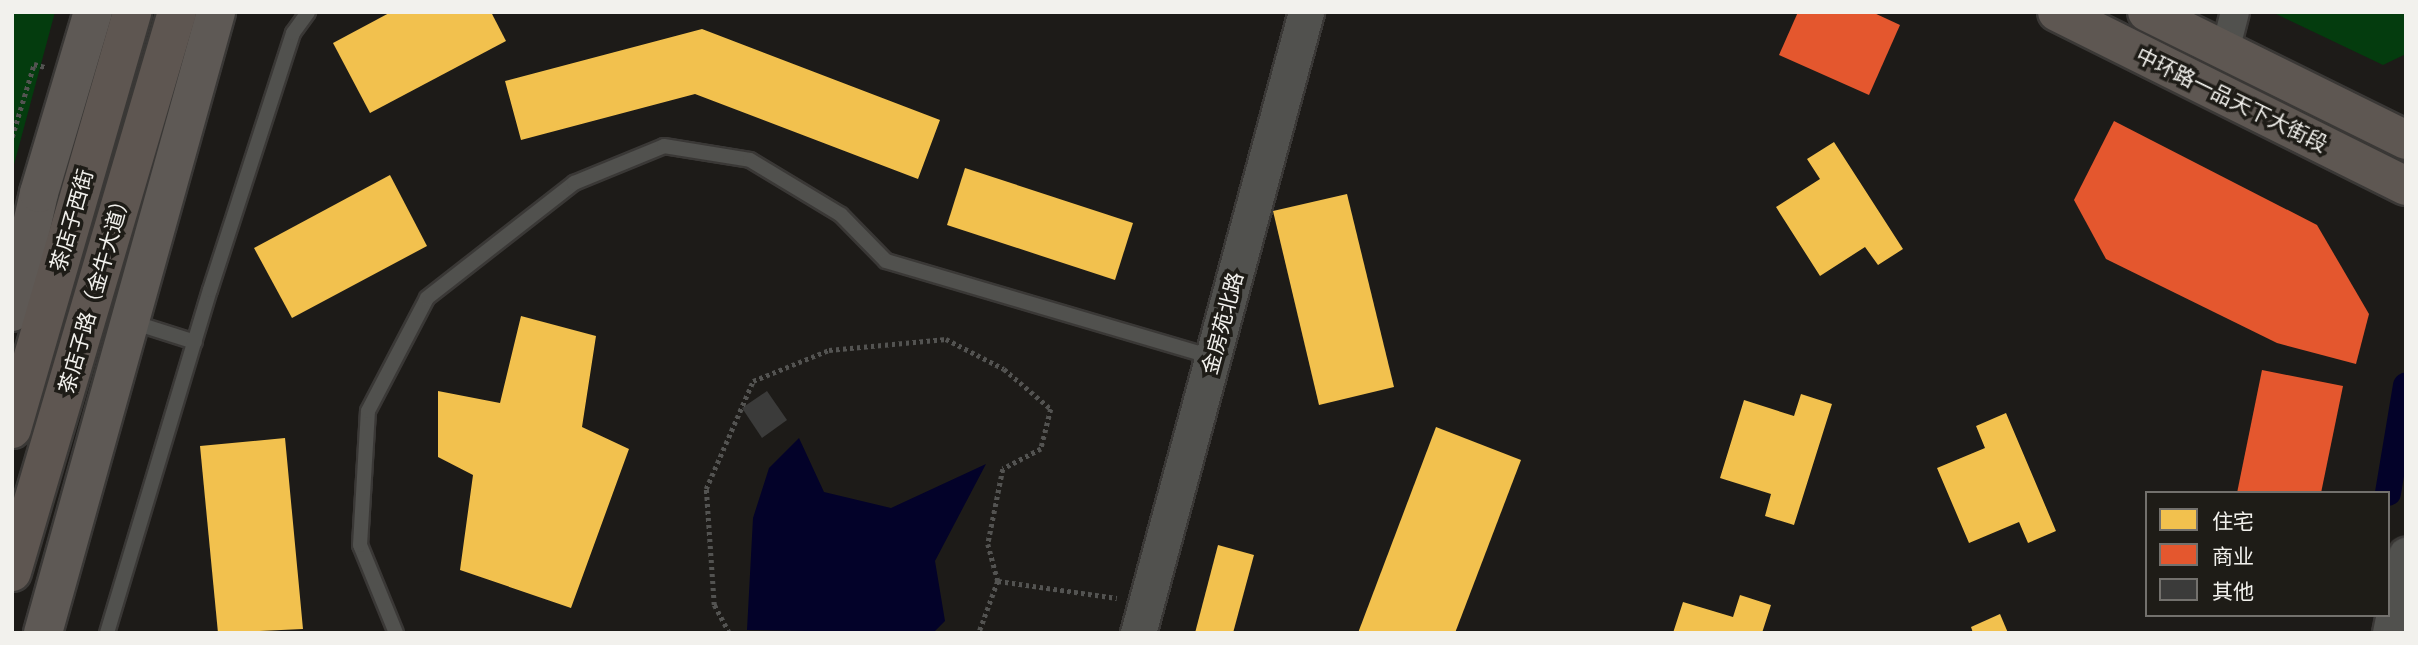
<!DOCTYPE html>
<meta charset="utf-8">
<style>
body{margin:0}
#map{position:relative;width:2418px;height:645px;overflow:hidden;background:#1d1b18;font-family:"IBM Plex Sans","Noto Sans SC",sans-serif}
div>[style]{position:absolute}
.green>*{inset:0;background:#043c0e}
.water>*{inset:0;background:#030229}
.homes>*{inset:0;background:#f2c14e}
.shops>*{inset:0;background:#e4572e}
.canal>*{height:26px;margin:-13px;padding:0 13px;transform-origin:13px;border-radius:13px;background:#030229}
.building>*{inset:0;background:#3b3b3a}
.path>*{height:4.5px;margin-top:-2.25px;transform-origin:0;background:repeating-linear-gradient(90deg,#535351 0 3.5px,transparent 0 7px)}
.roads{filter:drop-shadow(2px 0 #3a3836) drop-shadow(-2px 0 #3a3836) drop-shadow(0 2px #3a3836) drop-shadow(0 -2px #3a3836)}
.service>*{height:14px;margin:-7px;padding:0 7px;transform-origin:7px;border-radius:7px;background:#51514e}
.minor>*{height:28px;margin:-14px;padding:0 14px;transform-origin:14px;border-radius:14px;background:#51514e}
.tertiary>*{height:35px;margin:-17.5px;padding:0 17.5px;transform-origin:17.5px;border-radius:17.5px;background:#51514e}
.secondary>*{height:38px;margin:-19px;padding:0 19px;transform-origin:19px;border-radius:19px;background:#5e5955}
.primary>*{height:38px;margin:-19px;padding:0 19px;transform-origin:19px;border-radius:19px;background:#5e5752}
.trunk>*{height:38px;margin:-19px;padding:0 19px;transform-origin:19px;border-radius:19px;background:#5e5651}
span{translate:-50% -50%;white-space:nowrap;text-align:center;line-height:1.15;-webkit-text-stroke:7px #1e1c17;paint-order:stroke}
.street-label{font-size:21px;color:#f2f1ed}
.frame{position:absolute;inset:0;border:14px solid #f2f1ed;pointer-events:none}
.legend{position:absolute;left:2145px;top:491px;width:245px;height:126px;box-sizing:border-box;background:#1e1c17;border:2px solid #73716d;margin:0;padding:9px 12px;list-style:none;font-size:21px;color:#f2f1ed}
.legend li{display:flex;align-items:center;gap:14px;height:35px}
.legend b{width:35px;border:2px solid #73716d}
</style>
<div id="map">
<div class="green">
<i style="clip-path:polygon(12px 12px,55px 12px,12px 172px)"></i>
<i style="clip-path:polygon(2272px 12px,2406px 12px,2406px 54px,2383px 65px)"></i>
</div>
<div class="water">
<i style="clip-path:polygon(799px 438px,824px 492px,891px 508px,986px 464px,935px 561px,945px 621px,933px 633px,747px 630px,753px 518px,769px 468px)"></i>
</div>
<div class="homes">
<i style="clip-path:polygon(391px 12px,491px 12px,506px 41px,370px 113px,333px 43px)"></i>
<i style="clip-path:polygon(702px 29px,940px 120px,918px 179px,695px 94px,521px 140px,505px 81px)"></i>
<i style="clip-path:polygon(1834px 142px,1903px 249px,1878px 265px,1865px 247px,1820px 276px,1776px 207px,1820px 179px,1807px 159px)"></i>
<i style="clip-path:polygon(965px 168px,1133px 223px,1115px 280px,947px 225px)"></i>
<i style="clip-path:polygon(390px 175px,427px 246px,292px 318px,254px 248px)"></i>
<i style="clip-path:polygon(1347px 194px,1394px 387px,1319px 405px,1273px 211px)"></i>
<i style="clip-path:polygon(521px 316px,596px 336px,582px 427px,629px 449px,571px 608px,460px 570px,473px 475px,438px 457px,438px 391px,500px 403px)"></i>
<i style="clip-path:polygon(1801px 394px,1832px 404px,1794px 525px,1765px 516px,1771px 494px,1720px 478px,1744px 400px,1794px 416px)"></i>
<i style="clip-path:polygon(2006px 413px,2056px 531px,2028px 543px,2019px 522px,1969px 543px,1937px 468px,1985px 448px,1976px 426px)"></i>
<i style="clip-path:polygon(1436px 427px,1521px 460px,1455px 633px,1358px 633px)"></i>
<i style="clip-path:polygon(285px 438px,303px 629px,218px 633px,200px 446px)"></i>
<i style="clip-path:polygon(1218px 545px,1254px 555px,1233px 633px,1195px 633px)"></i>
<i style="clip-path:polygon(1740px 595px,1771px 605px,1762px 633px,1673px 633px,1683px 602px,1733px 617px)"></i>
<i style="clip-path:polygon(2000px 614px,2008px 633px,1973px 633px,1971px 627px)"></i>
</div>
<div class="shops">
<i style="clip-path:polygon(1798px 12px,1872px 12px,1900px 25px,1869px 95px,1779px 55px)"></i>
<i style="clip-path:polygon(2114px 121px,2317px 225px,2369px 314px,2356px 364px,2277px 343px,2106px 259px,2074px 200px)"></i>
<i style="clip-path:polygon(2262px 370px,2343px 386px,2321px 493px,2237px 493px)"></i>
</div>
<div class="canal">
<i style="left:2388px;top:493px;width:109px;rotate:-80.5deg"></i>
</div>
<div class="building">
<i style="clip-path:polygon(767px 391px,787px 420px,762px 438px,742px 408px)"></i>
</div>
<div class="path">
<i style="left:12px;top:137px;width:76px;rotate:-73.2deg"></i>
<i style="left:34px;top:64px;width:11px;rotate:15deg"></i>
<i style="left:998px;top:581px;width:120px;rotate:8.1deg"></i>
<i style="left:729px;top:633px;width:32px;rotate:-118deg"></i>
<i style="left:714px;top:605px;width:116px;rotate:-93.9deg"></i>
<i style="left:706px;top:489px;width:118px;rotate:-66.5deg"></i>
<i style="left:753px;top:381px;width:82px;rotate:-22.2deg"></i>
<i style="left:829px;top:350px;width:118px;rotate:-5.4deg"></i>
<i style="left:946px;top:339px;width:65px;rotate:27.3deg"></i>
<i style="left:1004px;top:369px;width:62px;rotate:40.4deg"></i>
<i style="left:1051px;top:409px;width:41px;rotate:104deg"></i>
<i style="left:1041px;top:449px;width:43px;rotate:152.2deg"></i>
<i style="left:1003px;top:469px;width:76px;rotate:101.3deg"></i>
<i style="left:988px;top:544px;width:38px;rotate:75deg"></i>
<i style="left:998px;top:581px;width:55px;rotate:110.1deg"></i>
</div>
<div class="roads">
<div class="service">
<i style="left:132px;top:322px;width:66px;rotate:17.6deg"></i>
<i style="left:107px;top:633px;width:358px;rotate:-73.3deg"></i>
<i style="left:210px;top:290px;width:270px;rotate:-72.1deg"></i>
<i style="left:293px;top:33px;width:26px;rotate:-54deg"></i>
<i style="left:396px;top:633px;width:95px;rotate:-112.2deg"></i>
<i style="left:360px;top:545px;width:134px;rotate:-86.6deg"></i>
<i style="left:368px;top:411px;width:127px;rotate:-62.4deg"></i>
<i style="left:427px;top:298px;width:187px;rotate:-38deg"></i>
<i style="left:574px;top:183px;width:97px;rotate:-22.3deg"></i>
<i style="left:664px;top:146px;width:87px;rotate:9.2deg"></i>
<i style="left:750px;top:160px;width:106px;rotate:31.1deg"></i>
<i style="left:841px;top:215px;width:64px;rotate:45.6deg"></i>
<i style="left:886px;top:261px;width:341px;rotate:16.4deg"></i>
</div>
<div class="minor">
<i style="left:2225px;top:51px;width:40px;rotate:-75.6deg"></i>
</div>
<div class="tertiary">
<i style="left:1138px;top:633px;width:643px;rotate:-74.86deg"></i>
<i style="left:2390px;top:633px;width:80px;rotate:-78.4deg"></i>
</div>
<div class="secondary">
<i style="left:12px;top:312px;width:122px;rotate:-77.2deg"></i>
<i style="left:39px;top:193px;width:189px;rotate:-73.4deg"></i>
<i style="left:43px;top:633px;width:645px;rotate:-74.43deg"></i>
</div>
<div class="primary">
<i style="left:2057px;top:12px;width:390px;rotate:26.5deg"></i>
<i style="left:2147px;top:12px;width:289px;rotate:26.3deg"></i>
</div>
<div class="trunk">
<i style="left:12px;top:429px;width:434px;rotate:-73.9deg"></i>
<i style="left:12px;top:572px;width:584px;rotate:-73.58deg"></i>
</div>
</div>
<div class="street-label">
<span style="left:2232px;top:99px;rotate:26deg">中环路一品天下大街段</span>
<span style="left:71px;top:220px;rotate:-74deg">茶店子西街</span>
<span style="left:94px;top:292px;rotate:-74deg">茶店子路（金牛大道）</span>
<span style="left:1222px;top:323px;rotate:-75deg">金房苑北路</span>
</div>
<div class="frame"></div>
<ul class="legend">
<li><b style="height:19px;background:#f2c14e"></b>住宅</li>
<li><b style="height:19px;background:#e4572e"></b>商业</li>
<li><b style="height:19px;background:#3b3b3a"></b>其他</li>
</ul>
</div>
